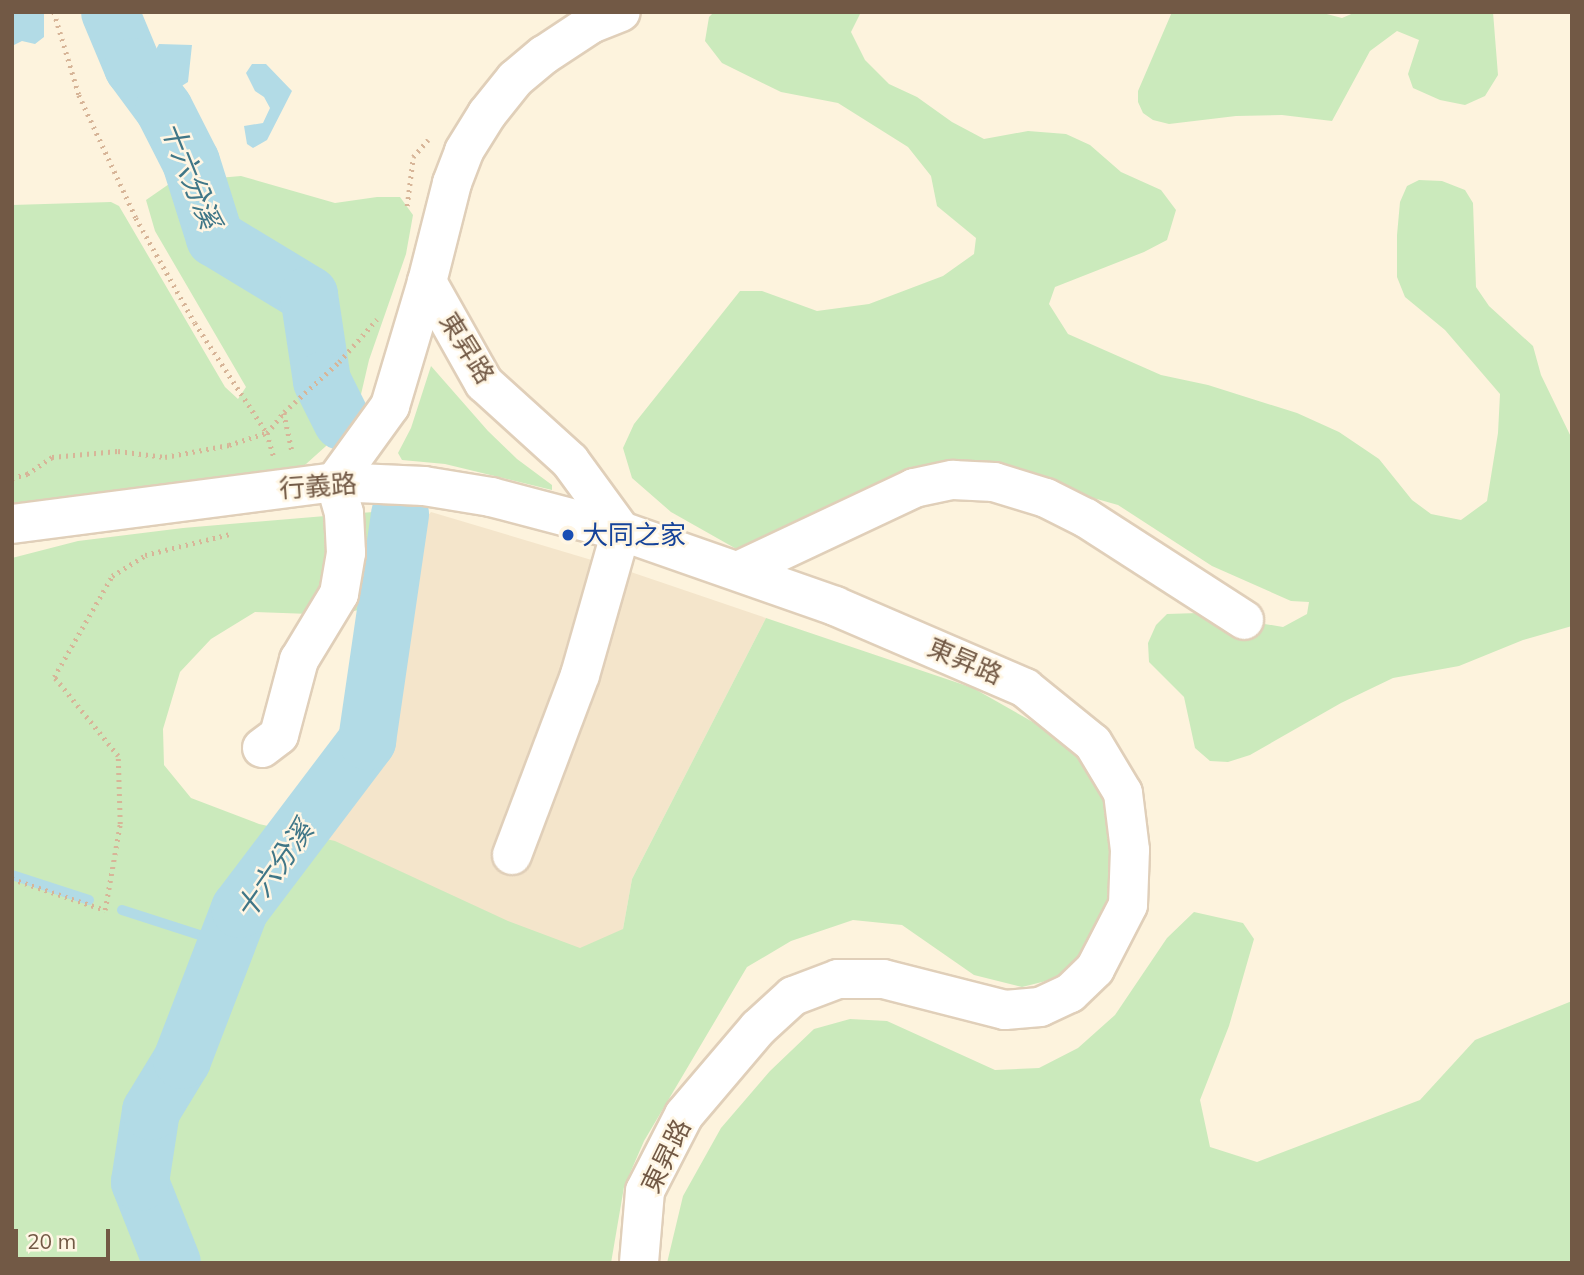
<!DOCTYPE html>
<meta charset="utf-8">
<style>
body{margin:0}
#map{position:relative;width:1584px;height:1275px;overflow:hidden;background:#fdf3dd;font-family:Mulish,"Noto Sans TC",sans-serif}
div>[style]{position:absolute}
.residential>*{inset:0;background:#f4e5cb}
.green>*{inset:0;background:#cbeabc}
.water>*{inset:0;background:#b2dbe6}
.stream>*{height:10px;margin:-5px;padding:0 5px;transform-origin:5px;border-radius:5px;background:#b2dbe6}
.river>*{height:58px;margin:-29px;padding:0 29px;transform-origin:29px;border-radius:29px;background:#b2dbe6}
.path>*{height:4.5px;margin-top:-2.25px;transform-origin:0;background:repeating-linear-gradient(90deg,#d7b598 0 2px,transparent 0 7px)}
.roads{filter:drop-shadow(2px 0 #e0cfb9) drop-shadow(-2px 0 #e0cfb9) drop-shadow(0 2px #e0cfb9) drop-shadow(0 -2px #e0cfb9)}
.minor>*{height:38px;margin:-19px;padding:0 19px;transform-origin:19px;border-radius:19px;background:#fff}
.dots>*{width:19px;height:19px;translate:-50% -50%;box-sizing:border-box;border:4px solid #fff6e4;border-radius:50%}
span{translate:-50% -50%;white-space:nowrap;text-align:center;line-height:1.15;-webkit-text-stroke:5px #fff6e4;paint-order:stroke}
.street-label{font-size:26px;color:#725945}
.transit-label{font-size:26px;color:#164399}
.left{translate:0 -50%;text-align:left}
.water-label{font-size:28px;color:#3f7687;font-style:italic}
.frame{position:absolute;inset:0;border:14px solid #725945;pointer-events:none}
.scale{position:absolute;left:14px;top:1229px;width:96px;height:32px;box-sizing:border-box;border:4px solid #725945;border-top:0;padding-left:9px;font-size:21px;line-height:24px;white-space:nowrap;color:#725945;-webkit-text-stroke:5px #fff6e4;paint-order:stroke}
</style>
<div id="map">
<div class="residential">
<i style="clip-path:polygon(431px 512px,625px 570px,766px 618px,632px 879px,623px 929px,527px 1065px,309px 851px,382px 751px,393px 638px,415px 531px)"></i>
</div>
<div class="green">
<i style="clip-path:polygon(714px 12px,861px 12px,851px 32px,865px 60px,889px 84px,917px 97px,952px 122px,984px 139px,1028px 131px,1066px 134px,1090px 145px,1121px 172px,1161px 190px,1176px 210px,1167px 240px,1144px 252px,1055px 287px,1049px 304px,1068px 334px,1161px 375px,1208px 385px,1297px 413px,1339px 432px,1379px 459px,1412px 500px,1431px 514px,1461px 520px,1487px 501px,1498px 433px,1500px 394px,1445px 330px,1405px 297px,1397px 277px,1397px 235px,1400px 202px,1407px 186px,1419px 180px,1442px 181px,1465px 190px,1473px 203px,1476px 287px,1489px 306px,1533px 346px,1541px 375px,1572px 439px,1572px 626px,1523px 640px,1459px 666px,1393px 678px,1341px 703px,1250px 755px,1228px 762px,1210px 761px,1195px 748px,1184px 697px,1149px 662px,1148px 643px,1156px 625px,1167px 614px,1198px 613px,1283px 627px,1307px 614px,1309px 602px,1291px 601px,1212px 566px,1118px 505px,977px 465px,920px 467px,778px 536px,740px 551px,671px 512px,632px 478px,623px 448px,634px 424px,740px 291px,762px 291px,817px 311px,869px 304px,943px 276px,974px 254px,976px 238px,937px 206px,931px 176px,908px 147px,838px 103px,781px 92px,722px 63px,705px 41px,709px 17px)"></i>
<i style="clip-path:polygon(1172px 12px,1319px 12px,1342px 18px,1356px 12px,1493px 12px,1498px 75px,1485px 96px,1465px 105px,1440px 100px,1413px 88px,1408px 74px,1419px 40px,1397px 31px,1370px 51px,1332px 121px,1282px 115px,1236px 116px,1169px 124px,1153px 120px,1143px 113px,1138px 102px,1138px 91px)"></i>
<i style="clip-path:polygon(241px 176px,335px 203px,377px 197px,400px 197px,413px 215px,406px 254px,369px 360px,355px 420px,296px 473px,12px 510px,12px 205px,111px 202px,119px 206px,225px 387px,238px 399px,246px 387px,155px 231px,146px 200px,172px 182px)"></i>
<i style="clip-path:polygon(431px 366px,488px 431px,517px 459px,552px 485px,552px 490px,445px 464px,402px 460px,398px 453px,411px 428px)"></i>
<i style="clip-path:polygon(373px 512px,383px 519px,373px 584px,362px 609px,338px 615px,255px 612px,211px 639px,180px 672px,163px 729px,164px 765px,191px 798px,259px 824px,335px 841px,508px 921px,580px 948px,623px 929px,632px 879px,766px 618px,973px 688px,1077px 747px,1105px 792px,1111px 846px,1107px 900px,1090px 948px,1058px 978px,1022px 987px,974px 975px,902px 925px,853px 920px,791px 941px,747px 967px,644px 1141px,624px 1187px,611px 1263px,12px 1263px,12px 558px,78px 541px,183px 528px)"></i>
<i style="clip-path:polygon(1194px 912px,1243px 923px,1254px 939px,1229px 1026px,1200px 1100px,1210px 1147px,1257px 1162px,1420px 1100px,1475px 1040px,1572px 1001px,1572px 1263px,667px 1263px,683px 1196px,721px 1128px,770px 1071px,814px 1029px,850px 1019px,887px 1021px,995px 1070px,1039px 1068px,1078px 1048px,1115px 1015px,1167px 938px)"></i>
</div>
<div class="water">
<i style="clip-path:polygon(12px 12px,44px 12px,44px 37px,35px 44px,22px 41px,12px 46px)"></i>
<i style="clip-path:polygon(159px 44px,192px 45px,188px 82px,180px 87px,171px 81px,171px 73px,161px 73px,153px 66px,154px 53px)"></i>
<i style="clip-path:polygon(252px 64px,266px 64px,292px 91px,267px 140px,253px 148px,247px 144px,244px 126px,263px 123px,270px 108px,264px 97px,255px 91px,246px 73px)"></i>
</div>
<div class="stream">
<i style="left:12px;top:875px;width:81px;rotate:18deg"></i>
<i style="left:122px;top:910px;width:110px;rotate:17.9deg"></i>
</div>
<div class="river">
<i style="left:110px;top:12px;width:60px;rotate:67.3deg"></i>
<i style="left:133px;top:67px;width:52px;rotate:53.6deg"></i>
<i style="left:164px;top:109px;width:59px;rotate:63deg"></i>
<i style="left:191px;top:162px;width:80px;rotate:72.5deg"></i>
<i style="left:215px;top:238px;width:110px;rotate:31.2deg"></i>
<i style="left:309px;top:295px;width:87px;rotate:81.4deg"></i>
<i style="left:322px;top:381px;width:45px;rotate:63.4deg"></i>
<i style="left:172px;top:1263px;width:87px;rotate:-111.6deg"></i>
<i style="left:140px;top:1182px;width:72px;rotate:-81.2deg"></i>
<i style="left:151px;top:1111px;width:60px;rotate:-58.7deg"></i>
<i style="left:182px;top:1060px;width:162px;rotate:-69deg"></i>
<i style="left:240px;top:909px;width:211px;rotate:-52.9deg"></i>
<i style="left:367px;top:741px;width:229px;rotate:-81.7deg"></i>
</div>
<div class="path">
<i style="left:54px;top:12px;width:87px;rotate:73.2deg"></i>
<i style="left:79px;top:95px;width:136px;rotate:65.1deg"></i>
<i style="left:136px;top:218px;width:120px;rotate:60.7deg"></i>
<i style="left:195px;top:323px;width:131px;rotate:56.8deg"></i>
<i style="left:267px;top:433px;width:25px;rotate:74deg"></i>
<i style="left:407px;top:206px;width:49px;rotate:-83deg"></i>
<i style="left:413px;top:157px;width:23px;rotate:-49deg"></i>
<i style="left:284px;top:413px;width:40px;rotate:78deg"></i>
<i style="left:12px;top:478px;width:16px;rotate:-15deg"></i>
<i style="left:27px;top:474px;width:30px;rotate:-34deg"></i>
<i style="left:52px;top:457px;width:66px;rotate:-5.2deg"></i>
<i style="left:118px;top:451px;width:47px;rotate:7.3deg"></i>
<i style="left:165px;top:457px;width:65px;rotate:-10.6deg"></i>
<i style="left:229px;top:445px;width:40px;rotate:-18deg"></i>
<i style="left:267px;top:433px;width:27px;rotate:-51deg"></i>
<i style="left:284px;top:412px;width:74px;rotate:-42.3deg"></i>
<i style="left:339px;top:362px;width:57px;rotate:-48.5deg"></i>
<i style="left:12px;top:879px;width:98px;rotate:18.4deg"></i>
<i style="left:105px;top:910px;width:87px;rotate:-80.1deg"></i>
<i style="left:120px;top:824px;width:68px;rotate:-91.7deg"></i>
<i style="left:118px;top:756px;width:102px;rotate:-129deg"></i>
<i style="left:54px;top:677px;width:116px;rotate:-60.1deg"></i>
<i style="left:112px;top:576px;width:39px;rotate:-32deg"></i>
<i style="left:145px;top:555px;width:88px;rotate:-13.9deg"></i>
</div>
<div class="roads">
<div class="minor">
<i style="left:427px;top:282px;width:116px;rotate:60.6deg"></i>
<i style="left:484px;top:383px;width:116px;rotate:42.2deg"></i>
<i style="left:570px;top:461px;width:87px;rotate:53.9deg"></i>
<i style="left:335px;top:482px;width:94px;rotate:-54.1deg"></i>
<i style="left:390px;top:406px;width:129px;rotate:-73.4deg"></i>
<i style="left:427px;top:282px;width:102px;rotate:-75.8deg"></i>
<i style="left:452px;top:183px;width:34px;rotate:-69deg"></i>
<i style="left:464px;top:151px;width:44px;rotate:-58.1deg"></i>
<i style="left:487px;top:114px;width:45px;rotate:-51.3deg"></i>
<i style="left:515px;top:79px;width:38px;rotate:-40deg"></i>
<i style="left:544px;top:55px;width:56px;rotate:-33.4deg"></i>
<i style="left:591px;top:24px;width:32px;rotate:-22deg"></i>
<i style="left:12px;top:524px;width:326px;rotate:-7.4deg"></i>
<i style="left:335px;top:482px;width:89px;rotate:2.6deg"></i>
<i style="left:424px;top:486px;width:68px;rotate:9.3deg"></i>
<i style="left:491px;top:497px;width:134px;rotate:14.7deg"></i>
<i style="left:621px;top:531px;width:227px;rotate:19.3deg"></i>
<i style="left:835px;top:606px;width:207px;rotate:23.3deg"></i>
<i style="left:1025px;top:688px;width:87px;rotate:39deg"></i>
<i style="left:1093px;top:743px;width:58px;rotate:59deg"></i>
<i style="left:1123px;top:793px;width:57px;rotate:83deg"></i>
<i style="left:1130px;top:850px;width:55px;rotate:92.1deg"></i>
<i style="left:1128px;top:905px;width:72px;rotate:117.3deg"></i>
<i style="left:1095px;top:969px;width:35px;rotate:136deg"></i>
<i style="left:1070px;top:993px;width:33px;rotate:155deg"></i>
<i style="left:1040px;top:1007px;width:35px;rotate:175deg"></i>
<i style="left:1005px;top:1010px;width:126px;rotate:-165.7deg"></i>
<i style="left:883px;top:979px;width:45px;rotate:180deg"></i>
<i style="left:838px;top:979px;width:48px;rotate:159.3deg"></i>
<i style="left:793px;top:996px;width:47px;rotate:137.6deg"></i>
<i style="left:758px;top:1028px;width:114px;rotate:130.4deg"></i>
<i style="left:684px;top:1115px;width:85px;rotate:117.2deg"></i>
<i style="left:645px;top:1191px;width:72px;rotate:94.8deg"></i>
<i style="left:738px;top:571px;width:195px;rotate:-25.2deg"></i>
<i style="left:914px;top:488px;width:40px;rotate:-12deg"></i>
<i style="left:953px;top:480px;width:41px;rotate:2.8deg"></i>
<i style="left:994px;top:482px;width:54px;rotate:17.1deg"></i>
<i style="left:1046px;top:498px;width:45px;rotate:26.6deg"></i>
<i style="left:1086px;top:518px;width:188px;rotate:32.8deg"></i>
<i style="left:262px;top:748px;width:21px;rotate:-37deg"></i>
<i style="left:279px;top:735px;width:78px;rotate:-75.1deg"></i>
<i style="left:299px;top:660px;width:77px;rotate:-58.8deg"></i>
<i style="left:339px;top:594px;width:42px;rotate:-80.3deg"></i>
<i style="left:346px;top:553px;width:40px;rotate:-92.9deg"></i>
<i style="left:344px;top:513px;width:32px;rotate:-106deg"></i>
<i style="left:512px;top:855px;width:192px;rotate:-69.3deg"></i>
<i style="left:580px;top:675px;width:150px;rotate:-74.1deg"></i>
</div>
</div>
<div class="dots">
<i style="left:568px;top:535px;background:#1a4fb4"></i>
</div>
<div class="street-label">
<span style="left:467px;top:348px;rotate:58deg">東昇路</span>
<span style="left:318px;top:486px;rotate:-4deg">行義路</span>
<span style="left:965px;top:661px;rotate:23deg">東昇路</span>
<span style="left:666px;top:1156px;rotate:-64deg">東昇路</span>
</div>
<div class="transit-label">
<span class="left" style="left:582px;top:535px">大同之家</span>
</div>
<div class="water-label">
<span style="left:191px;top:175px;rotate:68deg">十六分溪</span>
<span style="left:274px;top:870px;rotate:-55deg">十六分溪</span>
</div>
<div class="frame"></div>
<div class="scale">20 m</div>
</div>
